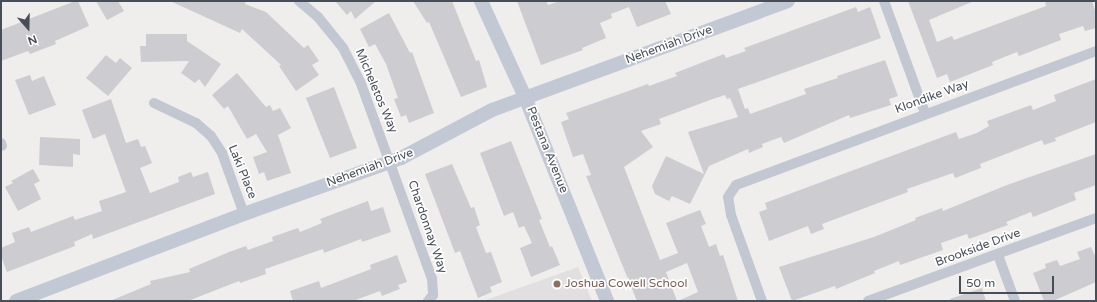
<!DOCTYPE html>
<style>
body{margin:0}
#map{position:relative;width:1097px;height:302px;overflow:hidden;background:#f0eeed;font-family:"Varela Round",sans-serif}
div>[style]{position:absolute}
.education>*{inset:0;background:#e1dfdf}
.building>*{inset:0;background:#ccccd1}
.street>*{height:10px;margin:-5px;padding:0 5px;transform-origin:5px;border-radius:5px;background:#c2c7d1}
.secondary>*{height:14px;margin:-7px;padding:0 7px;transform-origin:7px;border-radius:7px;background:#c2c8d4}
.dots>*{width:11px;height:11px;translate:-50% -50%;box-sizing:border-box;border:2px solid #fff;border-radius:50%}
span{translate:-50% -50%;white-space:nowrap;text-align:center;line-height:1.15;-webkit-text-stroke:3.5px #fff;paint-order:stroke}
.street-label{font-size:12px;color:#484e58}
.education-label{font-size:12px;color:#785e54}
.left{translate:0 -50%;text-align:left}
.frame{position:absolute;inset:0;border:2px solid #484e58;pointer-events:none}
.north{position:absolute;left:8px;top:8px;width:40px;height:40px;-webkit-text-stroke:3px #fff;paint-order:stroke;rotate:160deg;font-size:11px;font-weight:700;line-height:16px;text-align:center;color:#484e58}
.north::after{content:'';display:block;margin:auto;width:14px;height:18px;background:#484e58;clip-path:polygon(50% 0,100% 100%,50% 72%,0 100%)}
.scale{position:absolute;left:959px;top:276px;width:95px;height:18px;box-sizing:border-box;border:2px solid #484e58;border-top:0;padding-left:5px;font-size:12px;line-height:14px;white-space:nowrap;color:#484e58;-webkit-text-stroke:3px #fff;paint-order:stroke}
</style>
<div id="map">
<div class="education">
<i style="clip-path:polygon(578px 267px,592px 301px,483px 301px)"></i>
</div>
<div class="building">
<i style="clip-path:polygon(75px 1px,78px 1px,89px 26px,55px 41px,56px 44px,30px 54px,28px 51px,1px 61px,1px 30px)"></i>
<i style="clip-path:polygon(96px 1px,118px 1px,124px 11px,107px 20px)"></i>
<i style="clip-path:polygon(170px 1px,246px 1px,245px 4px,266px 12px,304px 48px,308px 45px,319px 61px,312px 65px,319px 75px,296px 91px,279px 66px,281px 65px,242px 29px,240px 33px)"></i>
<i style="clip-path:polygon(335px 1px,376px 1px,355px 19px,351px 11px,347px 15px)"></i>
<i style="clip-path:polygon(413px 1px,452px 1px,476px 61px,479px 60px,487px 87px,461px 97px,429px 22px,427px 23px)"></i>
<i style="clip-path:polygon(517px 1px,546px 1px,548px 5px,560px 1px,665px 1px,671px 14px,637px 27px,629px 7px,611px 14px,612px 18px,600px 23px,606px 38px,582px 48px,583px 50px,541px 65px)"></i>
<i style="clip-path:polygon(908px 1px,974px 1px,929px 20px,937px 42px,952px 36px,954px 40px,1046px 6px,1045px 1px,1092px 1px,1096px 13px,1096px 28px,1085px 31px,1083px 26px,1059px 34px,1061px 40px,1019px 56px,1017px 52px,992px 62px,993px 65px,950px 82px,947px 74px,937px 78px)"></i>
<i style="clip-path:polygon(856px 7px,858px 12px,870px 7px,881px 38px,738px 89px,745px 109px,748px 108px,750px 114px,806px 94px,804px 89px,838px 78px,837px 76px,885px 60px,898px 96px,889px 99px,891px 105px,850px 118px,849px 115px,784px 143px,781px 137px,762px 144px,763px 147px,749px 153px,748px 149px,709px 166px,690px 204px,672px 196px,669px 201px,655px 194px,652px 186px,666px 156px,704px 174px,688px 132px,738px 117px,730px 98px,727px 99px,725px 95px,710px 100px,659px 119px,661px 124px,641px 131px,653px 147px,624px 167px,660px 260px,678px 253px,666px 223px,700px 210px,706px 224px,701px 226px,709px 247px,716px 244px,720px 256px,723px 255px,738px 301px,678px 301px,698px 292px,687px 263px,666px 272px,677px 301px,637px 301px,586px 176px,591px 175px,583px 154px,573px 157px,561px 122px,569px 119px,566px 113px,648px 84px,649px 86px,677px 76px,675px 73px,724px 54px,726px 58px,746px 51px,744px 48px)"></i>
<i style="clip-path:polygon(389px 13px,410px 53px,412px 52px,434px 113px,409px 123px,406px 115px,401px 117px,394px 99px,398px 98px,386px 64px,375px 44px,369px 47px,360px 29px)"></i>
<i style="clip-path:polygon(146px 34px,187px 34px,187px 41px,221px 64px,205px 87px,199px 79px,195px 83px,181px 73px,189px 61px,141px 62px,140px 46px,146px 46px)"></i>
<i style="clip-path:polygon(106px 55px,116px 63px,120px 58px,132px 68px,108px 96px,86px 78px)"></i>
<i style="clip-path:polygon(237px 73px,266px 107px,270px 105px,273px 111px,280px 108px,291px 128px,278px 135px,291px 173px,267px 181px,264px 172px,259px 174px,253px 157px,267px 152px,256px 134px,247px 139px,228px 106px,224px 109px,212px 95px)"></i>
<i style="clip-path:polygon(30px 75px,32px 81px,44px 76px,56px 105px,29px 115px,15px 80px)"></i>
<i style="clip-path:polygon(1096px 79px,1096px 122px,1055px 138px,1056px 141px,1044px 145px,1042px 140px,980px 164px,981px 168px,955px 178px,953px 173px,907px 189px,908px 192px,822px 224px,824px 229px,811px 234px,808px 226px,769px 241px,759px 212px,767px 209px,765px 203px,956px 132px,959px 139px,977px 133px,989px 126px,987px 121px,1031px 105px,1033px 110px,1056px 101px,1054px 95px)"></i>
<i style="clip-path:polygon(334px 87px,357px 148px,330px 158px,306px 98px)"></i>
<i style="clip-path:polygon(111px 99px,126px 143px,138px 139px,141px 147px,145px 146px,152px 163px,140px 168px,150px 193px,179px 182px,178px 177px,191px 172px,193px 177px,208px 172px,215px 194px,93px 239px,92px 234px,74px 242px,75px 246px,7px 272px,1px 256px,1px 248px,15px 242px,12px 233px,29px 227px,31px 232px,73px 216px,75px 220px,102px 211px,99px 201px,126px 192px,105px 134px,93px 139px,82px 110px)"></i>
<i style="clip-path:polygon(40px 137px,80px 139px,80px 155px,73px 154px,73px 167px,39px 165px)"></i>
<i style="clip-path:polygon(511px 141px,542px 219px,539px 220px,550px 247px,552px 246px,560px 265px,531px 277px,520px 248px,532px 243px,524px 226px,519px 228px,513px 212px,504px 216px,480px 153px)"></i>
<i style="clip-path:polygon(1096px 154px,1096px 185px,1074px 193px,1076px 200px,1033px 217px,1031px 212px,1006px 222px,1008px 225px,969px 239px,967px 234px,941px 243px,943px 250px,900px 265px,899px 261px,874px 271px,875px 273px,836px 289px,835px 286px,792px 301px,779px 267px,874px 237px,916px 220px,915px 218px,942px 208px,943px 211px,1007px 185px)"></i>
<i style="clip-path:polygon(452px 164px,471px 208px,474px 207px,480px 225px,476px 227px,486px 253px,491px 252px,502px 282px,490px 287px,492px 292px,478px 298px,460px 251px,455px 253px,425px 174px)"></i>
<i style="clip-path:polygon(33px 169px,40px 181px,34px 184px,41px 199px,18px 211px,5px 187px,13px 183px,11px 181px)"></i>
<i style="clip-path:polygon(368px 201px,371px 211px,383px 207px,391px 232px,362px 242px,361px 239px,324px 253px,323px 249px,265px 269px,266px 274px,240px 283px,239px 281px,188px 301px,110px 301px,151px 284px,150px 281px,190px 272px,189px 269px,229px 252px,246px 246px,248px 250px,273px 241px,272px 237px,298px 228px,300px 232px,322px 223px,320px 219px)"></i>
<i style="clip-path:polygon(1091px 247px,1096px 258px,1096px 282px,1053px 301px,1044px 301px,1033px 273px,1046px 268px,1045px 264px,1057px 260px,1060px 266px,1080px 259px,1077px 252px)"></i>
<i style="clip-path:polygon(397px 255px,407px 282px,398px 285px,400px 289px,382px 296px,380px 291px,353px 301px,293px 301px,290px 291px,319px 281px,321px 288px,371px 269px,370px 265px)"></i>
<i style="clip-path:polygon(982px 288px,986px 301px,950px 301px,950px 299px)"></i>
</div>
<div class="street">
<i style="left:299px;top:1px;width:25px;rotate:40deg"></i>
<i style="left:318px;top:17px;width:40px;rotate:51deg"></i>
<i style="left:343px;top:48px;width:37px;rotate:63deg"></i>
<i style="left:360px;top:81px;width:211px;rotate:70deg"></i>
<i style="left:432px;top:279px;width:16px;rotate:86deg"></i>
<i style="left:433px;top:295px;width:8px;rotate:130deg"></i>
<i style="left:884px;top:1px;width:119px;rotate:69.9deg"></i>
<i style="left:154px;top:103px;width:47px;rotate:25.5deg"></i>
<i style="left:196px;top:123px;width:20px;rotate:41deg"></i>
<i style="left:211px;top:136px;width:20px;rotate:57deg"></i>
<i style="left:222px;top:153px;width:65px;rotate:70.2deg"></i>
<i style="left:1px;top:143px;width:3px;rotate:72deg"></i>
<i style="left:998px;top:255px;width:49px;rotate:69.7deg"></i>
<i style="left:762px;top:301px;width:91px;rotate:-109.8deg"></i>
<i style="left:731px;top:215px;width:18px;rotate:-99deg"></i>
<i style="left:728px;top:197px;width:14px;rotate:-56deg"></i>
<i style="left:736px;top:185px;width:384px;rotate:-20.4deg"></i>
<i style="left:868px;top:301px;width:243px;rotate:-20deg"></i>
</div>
<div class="secondary">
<i style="left:481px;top:1px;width:106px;rotate:65.4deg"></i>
<i style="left:525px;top:97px;width:220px;rotate:68.1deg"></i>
<i style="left:16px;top:301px;width:244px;rotate:-20.9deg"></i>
<i style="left:244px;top:214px;width:167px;rotate:-19.6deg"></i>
<i style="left:401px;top:158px;width:103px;rotate:-27.8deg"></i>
<i style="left:492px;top:110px;width:315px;rotate:-20.2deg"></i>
</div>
<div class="dots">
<i style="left:557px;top:284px;background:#8d6e63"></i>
</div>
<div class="street-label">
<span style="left:669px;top:45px;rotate:-20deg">Nehemiah Drive</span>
<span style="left:376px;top:91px;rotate:67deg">Micheletos Way</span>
<span style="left:932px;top:97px;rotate:-20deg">Klondike Way</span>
<span style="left:547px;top:150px;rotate:68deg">Pestana Avenue</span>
<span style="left:370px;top:168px;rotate:-20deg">Nehemiah Drive</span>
<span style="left:242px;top:172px;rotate:68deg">Laki Place</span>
<span style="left:427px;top:227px;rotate:71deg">Chardonnay Way</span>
<span style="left:978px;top:248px;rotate:-20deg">Brookside Drive</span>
</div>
<div class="education-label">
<span class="left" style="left:565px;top:284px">Joshua Cowell School</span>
</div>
<div class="frame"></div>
<div class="north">N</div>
<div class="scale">50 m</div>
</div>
